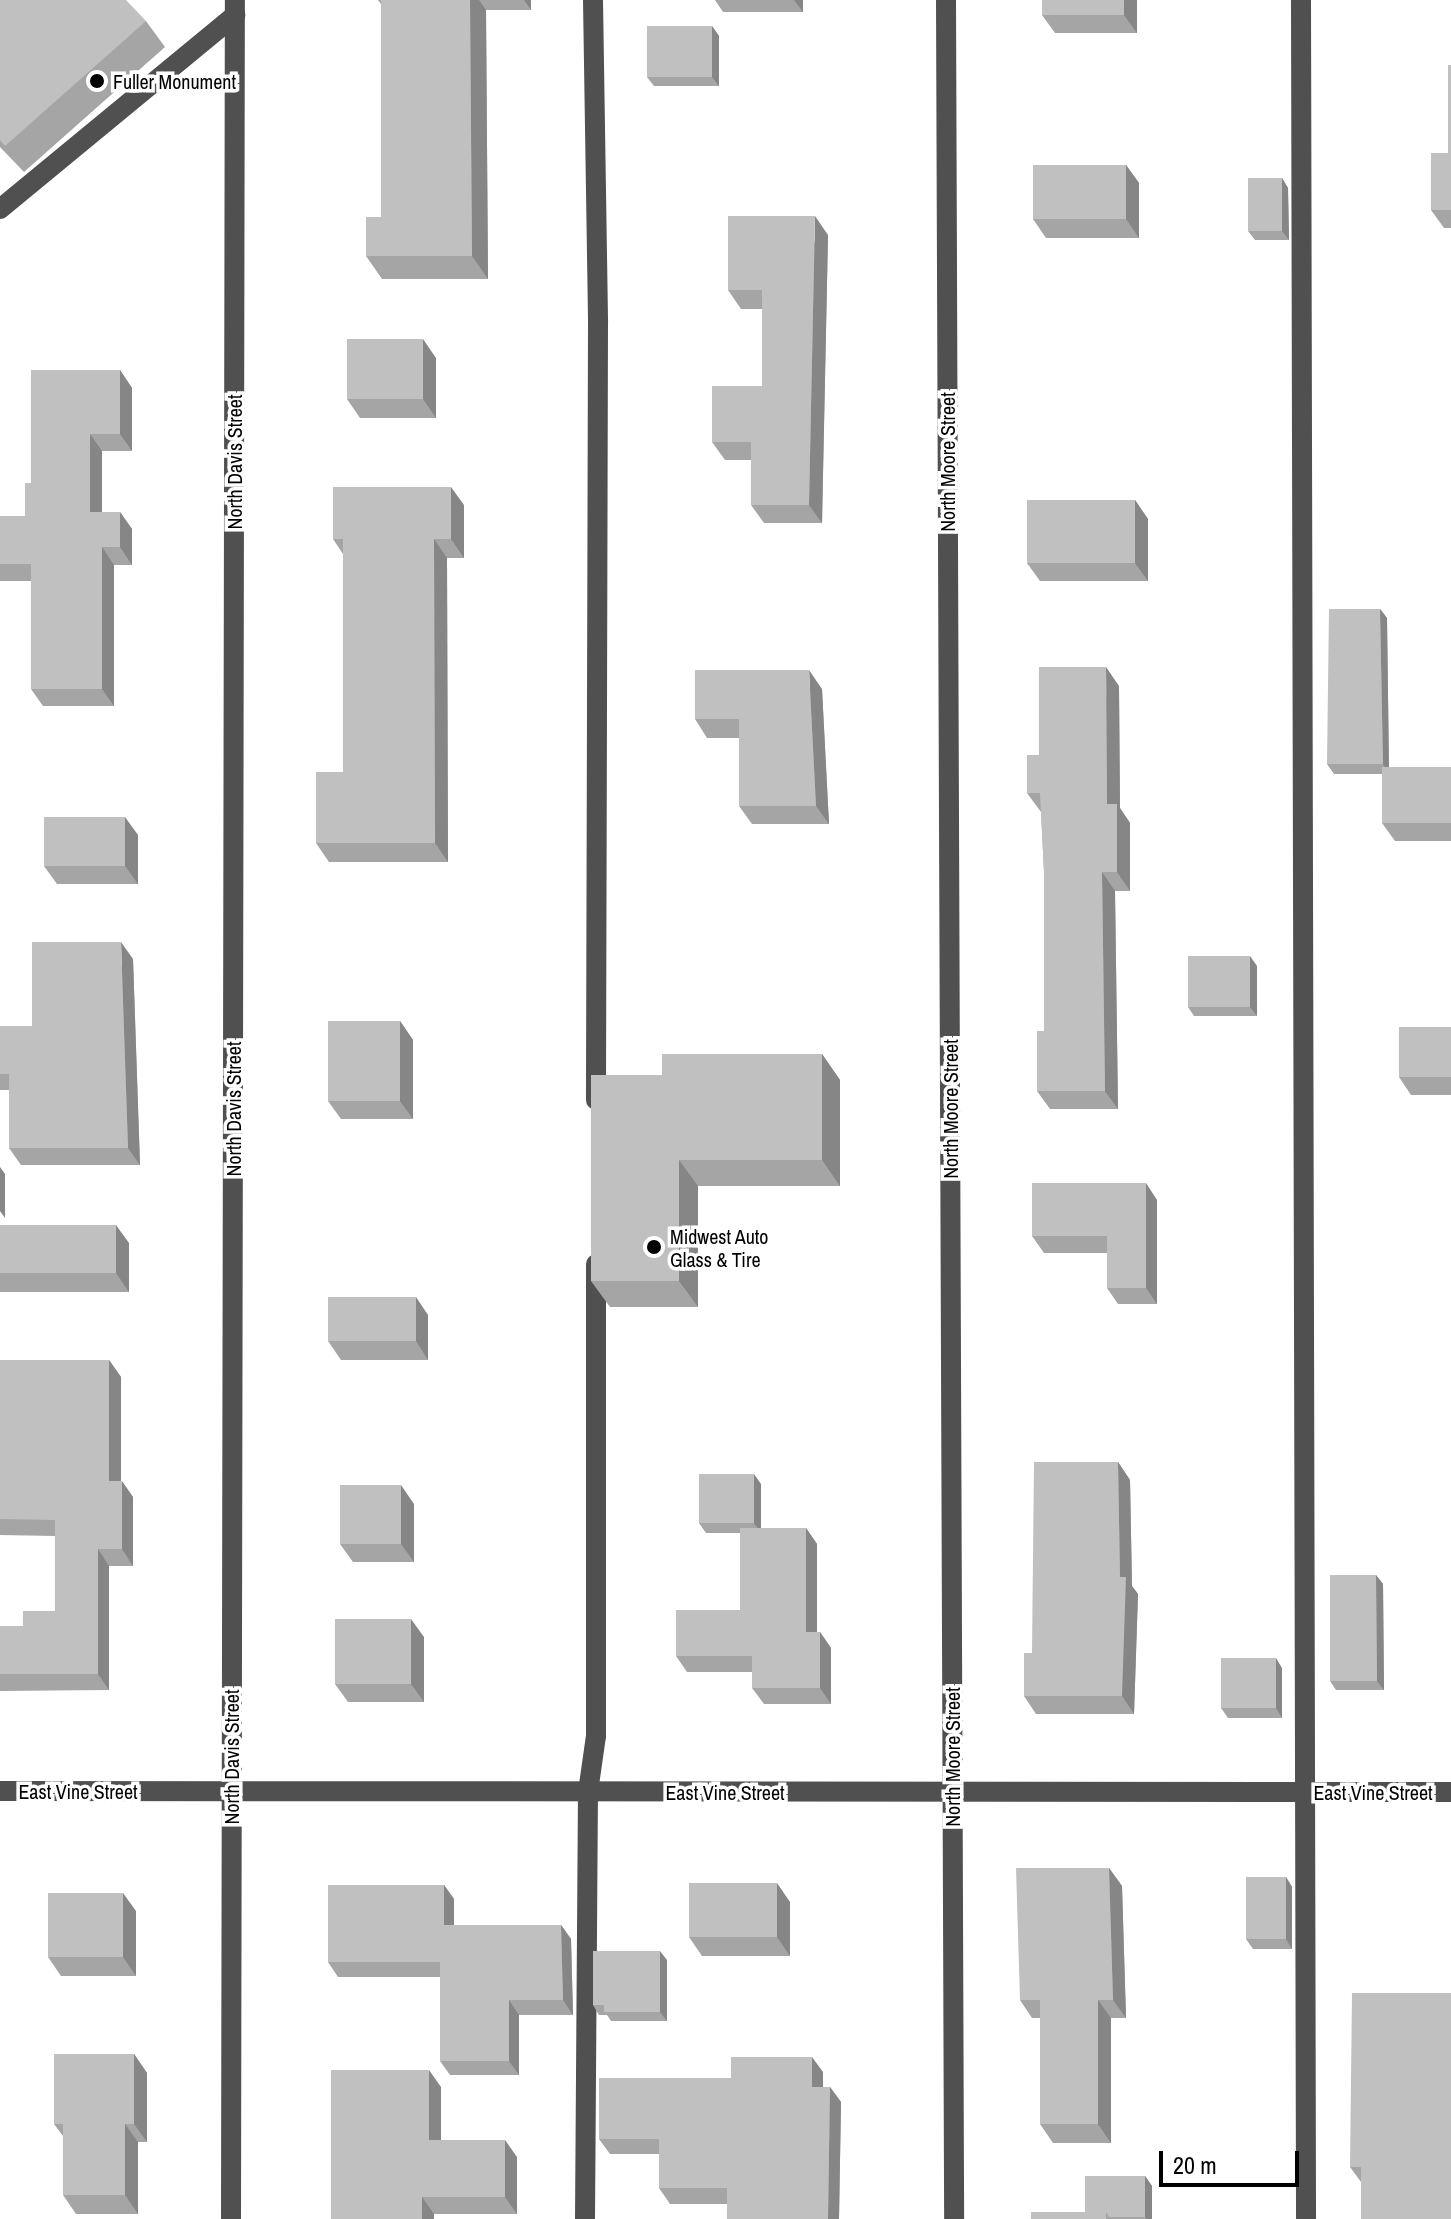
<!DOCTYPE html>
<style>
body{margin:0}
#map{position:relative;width:1451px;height:2219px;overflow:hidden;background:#fff;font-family:"Archivo Narrow",sans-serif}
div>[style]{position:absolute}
.minor>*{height:20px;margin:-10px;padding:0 10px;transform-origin:10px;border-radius:10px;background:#505050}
.wall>*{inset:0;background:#a5a5a5}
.shaded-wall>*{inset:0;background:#868686}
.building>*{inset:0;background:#c0c0c0}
.dots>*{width:22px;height:22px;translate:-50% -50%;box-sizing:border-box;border:4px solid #fff;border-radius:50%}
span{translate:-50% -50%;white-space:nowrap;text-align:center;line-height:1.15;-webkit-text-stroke:7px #fff;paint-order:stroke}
.poi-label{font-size:20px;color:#000}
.left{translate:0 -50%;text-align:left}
.street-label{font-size:20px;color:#000}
.scale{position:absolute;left:1159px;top:2151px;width:140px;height:36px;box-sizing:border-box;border:4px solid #000;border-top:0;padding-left:10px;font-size:24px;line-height:28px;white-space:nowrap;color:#000;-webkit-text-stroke:6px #fff;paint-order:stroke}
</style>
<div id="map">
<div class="minor">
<i style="left:593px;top:0;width:324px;rotate:89.1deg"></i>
<i style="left:598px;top:324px;width:776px;rotate:90.15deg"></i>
<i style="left:946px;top:0;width:2219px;rotate:89.79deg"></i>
<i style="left:1301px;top:0;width:2219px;rotate:89.87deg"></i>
<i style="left:0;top:209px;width:305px;rotate:-39.5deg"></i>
<i style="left:0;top:1791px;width:1451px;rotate:0.04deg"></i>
<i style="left:231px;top:2219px;width:2219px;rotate:-89.9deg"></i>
<i style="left:585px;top:2219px;width:427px;rotate:-89.6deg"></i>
<i style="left:588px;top:1792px;width:57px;rotate:-81.9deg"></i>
<i style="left:596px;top:1736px;width:472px;rotate:-90deg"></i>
</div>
<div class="wall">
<i style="clip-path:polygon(0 0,146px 21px,165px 47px,24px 172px,0 147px)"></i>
<i style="clip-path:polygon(378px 0,531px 0,531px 10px,486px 10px,488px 279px,382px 279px,366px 256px,381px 217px,381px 4px)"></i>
<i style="clip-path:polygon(715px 0,803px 0,803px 12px,723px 12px)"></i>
<i style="clip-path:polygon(1137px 0,1137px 33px,1055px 33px,1042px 15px)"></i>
<i style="clip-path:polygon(712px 26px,719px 36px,719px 86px,654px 86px,647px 77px)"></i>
<i style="clip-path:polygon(1451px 65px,1451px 228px,1444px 228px,1431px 210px,1448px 153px)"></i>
<i style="clip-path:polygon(1126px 165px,1139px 183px,1139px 238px,1046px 238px,1033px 219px)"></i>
<i style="clip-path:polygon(1282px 178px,1288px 188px,1289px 240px,1255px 240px,1248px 231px)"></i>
<i style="clip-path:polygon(828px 235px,822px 523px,764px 523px,751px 505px,751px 460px,725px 460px,712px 442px,762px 386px,762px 309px,741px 309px,728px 290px)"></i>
<i style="clip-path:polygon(436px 358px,436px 418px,360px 418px,347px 399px)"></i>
<i style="clip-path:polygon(120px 370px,132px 388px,132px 451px,102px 451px,102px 512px,120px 512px,132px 529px,132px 565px,114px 565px,114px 706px,43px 706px,31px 689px,31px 581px,0 581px,0 516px,25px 516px,31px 483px)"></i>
<i style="clip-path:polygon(1135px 500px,1148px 519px,1148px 581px,1040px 581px,1027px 563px)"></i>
<i style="clip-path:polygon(464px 505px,464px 558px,447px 558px,448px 862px,329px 862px,316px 843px,343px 772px,343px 554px,333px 539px)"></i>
<i style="clip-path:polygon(1380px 609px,1387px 618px,1389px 767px,1451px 767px,1451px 841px,1395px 841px,1382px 823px,1382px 774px,1334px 774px,1327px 764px)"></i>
<i style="clip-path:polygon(1119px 686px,1120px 808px,1130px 823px,1130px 891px,1115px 891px,1118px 1109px,1050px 1109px,1037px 1091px,1044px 1031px,1044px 872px,1041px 812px,1027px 793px,1039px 755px)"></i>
<i style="clip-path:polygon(822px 689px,829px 824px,752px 824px,739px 806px,739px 738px,707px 738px,695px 719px)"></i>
<i style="clip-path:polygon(138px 835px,138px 884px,57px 884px,44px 866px)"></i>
<i style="clip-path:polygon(133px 959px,140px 1165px,21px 1165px,9px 1148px,9px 1090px,0 1090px,0 1026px,32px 1026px)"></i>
<i style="clip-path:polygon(1257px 966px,1257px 1016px,1194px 1016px,1188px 1007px)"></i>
<i style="clip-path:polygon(400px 1021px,413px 1040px,413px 1119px,341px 1119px,328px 1101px)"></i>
<i style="clip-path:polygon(1451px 1027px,1451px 1095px,1411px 1095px,1399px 1077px)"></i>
<i style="clip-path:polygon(822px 1054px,840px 1080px,840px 1186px,698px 1186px,698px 1307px,610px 1307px,591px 1281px,662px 1075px)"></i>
<i style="clip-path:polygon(1157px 1200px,1157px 1304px,1118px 1304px,1107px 1288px,1107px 1253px,1044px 1253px,1032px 1236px)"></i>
<i style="clip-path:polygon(0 1225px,129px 1243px,129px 1292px,0 1292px)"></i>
<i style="clip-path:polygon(428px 1315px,428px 1360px,341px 1360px,328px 1341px)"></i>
<i style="clip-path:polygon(0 1360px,109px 1360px,121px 1377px,121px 1481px,133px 1497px,133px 1566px,109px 1566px,109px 1690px,0 1691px,0 1626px,23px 1626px,55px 1611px,55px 1536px,0 1535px)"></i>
<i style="clip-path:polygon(1118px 1462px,1130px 1480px,1132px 1586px,1138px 1594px,1134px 1714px,1036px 1714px,1024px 1696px,1032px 1653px)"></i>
<i style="clip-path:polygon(761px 1484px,761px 1528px,806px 1528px,817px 1544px,817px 1632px,820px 1632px,831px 1648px,831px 1704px,764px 1704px,752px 1688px,752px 1672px,687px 1672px,676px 1656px,740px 1610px,740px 1533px,706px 1533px,699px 1523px)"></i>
<i style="clip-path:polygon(414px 1504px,414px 1562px,353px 1562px,340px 1544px)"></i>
<i style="clip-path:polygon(1376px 1575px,1383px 1584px,1384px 1690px,1336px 1690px,1330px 1681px)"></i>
<i style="clip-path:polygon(424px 1637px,424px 1702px,348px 1702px,335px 1684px)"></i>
<i style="clip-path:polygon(1282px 1668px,1282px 1718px,1228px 1718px,1221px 1708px)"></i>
<i style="clip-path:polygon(1109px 1868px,1122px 1886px,1126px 2018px,1111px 2018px,1111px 2143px,1053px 2143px,1040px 2124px,1040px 2018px,1032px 2018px,1020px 2000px)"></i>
<i style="clip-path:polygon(1286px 1877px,1292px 1887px,1292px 1949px,1253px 1949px,1246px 1939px)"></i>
<i style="clip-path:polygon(444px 1885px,454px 1899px,454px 1925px,561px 1925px,571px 1939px,573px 2015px,519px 2015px,519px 2075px,450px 2075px,440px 2061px,440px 1977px,338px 1977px,328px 1962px)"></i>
<i style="clip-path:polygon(790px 1902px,790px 1956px,702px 1956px,689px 1937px)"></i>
<i style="clip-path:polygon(136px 1911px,136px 1976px,61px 1976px,48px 1957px)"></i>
<i style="clip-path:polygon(667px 1960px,667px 2021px,611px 2021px,607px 2015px,599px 2015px,593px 2005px)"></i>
<i style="clip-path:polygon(1451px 1993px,1361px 2182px,1350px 2167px)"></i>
<i style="clip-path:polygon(134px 2054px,147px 2073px,147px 2142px,138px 2142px,138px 2214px,76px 2214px,63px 2195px,63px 2136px,54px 2124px)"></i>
<i style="clip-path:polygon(823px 2072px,823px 2087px,830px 2087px,841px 2102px,839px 2219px,727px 2219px,727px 2204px,670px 2204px,659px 2188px,659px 2154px,610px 2154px,599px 2139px,731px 2078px)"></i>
<i style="clip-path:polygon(441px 2087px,441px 2140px,517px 2157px,517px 2214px,434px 2214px,434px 2219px,331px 2219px)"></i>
<i style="clip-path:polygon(1145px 2176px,1152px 2186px,1152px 2219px,1031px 2219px,1085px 2212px)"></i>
</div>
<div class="shaded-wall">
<i style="clip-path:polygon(470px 0,479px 0,486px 10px,488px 279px,472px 256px)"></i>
<i style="clip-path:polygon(524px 0,531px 0,531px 10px)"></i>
<i style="clip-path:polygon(794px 0,803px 0,803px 12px)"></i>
<i style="clip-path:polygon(1124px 0,1137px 0,1137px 33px,1124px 15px)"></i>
<i style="clip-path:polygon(712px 26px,719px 36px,719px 86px,712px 77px)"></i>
<i style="clip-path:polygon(1126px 165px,1139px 183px,1139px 238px,1126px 219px)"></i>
<i style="clip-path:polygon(1282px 178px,1288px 188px,1289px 240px,1282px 231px)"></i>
<i style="clip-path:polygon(815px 216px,828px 235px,822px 523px,809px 505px)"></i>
<i style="clip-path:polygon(423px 339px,436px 358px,436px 418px,423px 399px)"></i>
<i style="clip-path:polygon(120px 370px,132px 388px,132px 451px,120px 434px)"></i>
<i style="clip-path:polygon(90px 434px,102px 451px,102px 529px,90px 512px)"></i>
<i style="clip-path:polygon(451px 487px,464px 505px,464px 558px,451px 539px)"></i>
<i style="clip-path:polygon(1135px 500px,1148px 519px,1148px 581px,1135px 563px)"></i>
<i style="clip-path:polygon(120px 512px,132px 529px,132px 565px,120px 547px)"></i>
<i style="clip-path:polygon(434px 539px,447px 558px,448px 862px,435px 843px)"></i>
<i style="clip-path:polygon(102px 547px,114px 565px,114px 706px,102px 689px)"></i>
<i style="clip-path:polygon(1380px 609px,1387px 618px,1389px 774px,1383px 764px)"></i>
<i style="clip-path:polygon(1106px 667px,1119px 686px,1120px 808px,1130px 823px,1130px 891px,1117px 872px,1107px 804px)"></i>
<i style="clip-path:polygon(809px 670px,822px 689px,829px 824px,816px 806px)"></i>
<i style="clip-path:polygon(125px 817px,138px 835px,138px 884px,125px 866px)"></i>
<i style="clip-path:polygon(1102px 872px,1115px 891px,1118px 1109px,1105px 1091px)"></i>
<i style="clip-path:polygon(121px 942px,133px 959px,140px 1165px,128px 1148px)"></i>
<i style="clip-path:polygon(1250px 956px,1257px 966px,1257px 1016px,1250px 1007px)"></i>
<i style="clip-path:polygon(400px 1021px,413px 1040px,413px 1119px,400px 1101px)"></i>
<i style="clip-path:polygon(822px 1054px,840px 1080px,840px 1186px,822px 1160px)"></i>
<i style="clip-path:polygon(679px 1160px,698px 1186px,698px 1307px,679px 1281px)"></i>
<i style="clip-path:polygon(0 1167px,5px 1174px,5px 1218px,0 1211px)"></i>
<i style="clip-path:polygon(1146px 1183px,1157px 1200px,1157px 1304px,1146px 1288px)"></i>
<i style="clip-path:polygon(116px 1225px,129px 1243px,129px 1292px,116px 1273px)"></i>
<i style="clip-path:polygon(416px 1297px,428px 1315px,428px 1360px,416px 1341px)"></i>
<i style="clip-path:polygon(109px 1360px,121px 1377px,121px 1497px,109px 1481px)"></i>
<i style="clip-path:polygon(1118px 1462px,1130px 1480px,1132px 1586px,1138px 1594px,1134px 1714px,1122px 1696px)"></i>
<i style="clip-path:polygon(754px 1474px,761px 1484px,761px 1533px,754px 1523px)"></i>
<i style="clip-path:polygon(122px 1481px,133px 1497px,133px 1566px,122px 1549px)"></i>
<i style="clip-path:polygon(401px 1485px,414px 1504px,414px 1562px,401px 1544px)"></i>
<i style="clip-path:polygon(806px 1528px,817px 1544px,817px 1648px,806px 1632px)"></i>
<i style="clip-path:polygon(98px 1549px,109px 1566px,109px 1690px,98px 1674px)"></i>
<i style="clip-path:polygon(1376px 1575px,1383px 1584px,1384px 1690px,1377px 1681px)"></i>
<i style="clip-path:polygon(411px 1619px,424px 1637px,424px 1702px,411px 1684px)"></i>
<i style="clip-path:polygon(820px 1632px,831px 1648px,831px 1704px,820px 1688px)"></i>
<i style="clip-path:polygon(1276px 1658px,1282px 1668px,1282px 1718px,1276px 1708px)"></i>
<i style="clip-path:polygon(1109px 1868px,1122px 1886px,1126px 2018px,1113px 2000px)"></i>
<i style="clip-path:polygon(1286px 1877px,1292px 1887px,1292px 1949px,1286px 1939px)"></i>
<i style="clip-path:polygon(777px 1883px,790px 1902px,790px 1956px,777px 1937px)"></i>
<i style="clip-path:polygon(444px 1885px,454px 1899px,454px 1939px,444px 1925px)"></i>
<i style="clip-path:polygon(123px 1893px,136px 1911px,136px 1976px,123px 1957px)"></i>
<i style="clip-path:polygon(561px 1925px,571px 1939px,573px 2015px,563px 2000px)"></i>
<i style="clip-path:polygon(660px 1951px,667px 1960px,667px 2021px,660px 2012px)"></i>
<i style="clip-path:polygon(509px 2000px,519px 2015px,519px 2075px,509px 2061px)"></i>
<i style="clip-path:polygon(1098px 2000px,1111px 2018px,1111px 2143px,1098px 2124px)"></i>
<i style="clip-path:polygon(134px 2054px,147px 2073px,147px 2142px,134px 2124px)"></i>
<i style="clip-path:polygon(812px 2057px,823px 2072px,823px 2102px,812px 2087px)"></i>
<i style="clip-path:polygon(429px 2070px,441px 2087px,441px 2157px,429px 2140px)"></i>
<i style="clip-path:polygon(830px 2087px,841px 2102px,839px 2219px,828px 2219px)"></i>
<i style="clip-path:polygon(125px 2124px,138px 2142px,138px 2214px,125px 2195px)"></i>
<i style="clip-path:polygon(505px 2140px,517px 2157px,517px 2214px,505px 2197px)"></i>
<i style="clip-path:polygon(1145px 2176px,1152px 2186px,1152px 2219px,1147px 2219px,1145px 2217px)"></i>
<i style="clip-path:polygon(422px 2197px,434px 2214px,434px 2219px,422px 2219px)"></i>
</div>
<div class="building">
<i style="clip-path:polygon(0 0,126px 0,146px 21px,5px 146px,0 140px)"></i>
<i style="clip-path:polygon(381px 0,470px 0,472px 256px,366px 256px,366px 217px,381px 217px)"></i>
<i style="clip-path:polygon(1042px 0,1124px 0,1124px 15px,1042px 15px)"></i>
<i style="clip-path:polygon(647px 26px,712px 26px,712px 77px,647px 77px)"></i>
<i style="clip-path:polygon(1448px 65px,1451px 65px,1451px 210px,1431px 210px,1431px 153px,1448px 153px)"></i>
<i style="clip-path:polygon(1033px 165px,1126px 165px,1126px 219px,1033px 219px)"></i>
<i style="clip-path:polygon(1248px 178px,1282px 178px,1282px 231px,1248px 231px)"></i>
<i style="clip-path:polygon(728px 216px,815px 216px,809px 505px,751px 505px,751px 442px,712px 442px,712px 386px,762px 386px,762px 290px,728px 290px)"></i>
<i style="clip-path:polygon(347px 339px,423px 339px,423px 399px,347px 399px)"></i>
<i style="clip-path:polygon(31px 370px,120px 370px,120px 434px,90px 434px,90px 512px,120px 512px,120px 547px,102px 547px,102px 689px,31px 689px,31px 564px,0 564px,0 516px,25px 516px,25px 483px,31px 483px)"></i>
<i style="clip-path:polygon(333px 487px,451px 487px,451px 539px,434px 539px,435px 843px,316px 843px,316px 772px,343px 772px,343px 539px,333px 539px)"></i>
<i style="clip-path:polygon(1027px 500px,1135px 500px,1135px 563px,1027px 563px)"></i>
<i style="clip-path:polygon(1329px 609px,1380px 609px,1383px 764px,1327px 764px)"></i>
<i style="clip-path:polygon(1039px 667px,1106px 667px,1107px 804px,1117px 804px,1117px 872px,1102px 872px,1105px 1091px,1037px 1091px,1037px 1031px,1044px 1031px,1044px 872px,1040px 793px,1027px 793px,1027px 755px,1039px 755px)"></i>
<i style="clip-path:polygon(695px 670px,809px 670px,816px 806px,739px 806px,739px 719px,695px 719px)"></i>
<i style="clip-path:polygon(1382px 767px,1451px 767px,1451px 823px,1382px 823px)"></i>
<i style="clip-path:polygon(44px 817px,125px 817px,125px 866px,44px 866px)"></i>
<i style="clip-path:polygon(32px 942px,121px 942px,128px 1148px,9px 1148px,9px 1074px,0 1074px,0 1026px,32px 1026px)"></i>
<i style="clip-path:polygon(1188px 956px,1250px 956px,1250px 1007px,1188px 1007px)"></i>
<i style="clip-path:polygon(328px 1021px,400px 1021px,400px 1101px,328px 1101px)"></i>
<i style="clip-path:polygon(1399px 1027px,1451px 1027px,1451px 1077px,1399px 1077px)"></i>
<i style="clip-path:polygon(662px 1054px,822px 1054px,822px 1160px,679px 1160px,679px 1281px,591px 1281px,591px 1075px,662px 1075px)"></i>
<i style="clip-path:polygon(1032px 1183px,1146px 1183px,1146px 1288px,1107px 1288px,1107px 1236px,1032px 1236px)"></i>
<i style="clip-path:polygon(0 1225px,116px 1225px,116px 1273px,0 1273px)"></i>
<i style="clip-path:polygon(328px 1297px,416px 1297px,416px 1341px,328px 1341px)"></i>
<i style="clip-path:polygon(0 1360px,109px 1360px,109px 1481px,122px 1481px,122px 1549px,98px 1549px,98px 1674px,0 1674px,0 1626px,23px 1626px,23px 1611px,55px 1611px,55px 1520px,0 1519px)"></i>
<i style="clip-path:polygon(1034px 1462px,1118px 1462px,1120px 1577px,1126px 1577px,1122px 1696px,1024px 1696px,1024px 1653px,1032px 1653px)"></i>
<i style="clip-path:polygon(699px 1474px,754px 1474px,754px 1523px,699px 1523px)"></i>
<i style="clip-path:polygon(340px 1485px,401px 1485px,401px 1544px,340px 1544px)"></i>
<i style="clip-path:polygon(740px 1528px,806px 1528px,806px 1632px,820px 1632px,820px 1688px,752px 1688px,752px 1656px,676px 1656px,676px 1610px,740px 1610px)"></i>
<i style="clip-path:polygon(1330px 1575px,1376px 1575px,1377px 1681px,1330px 1681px)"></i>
<i style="clip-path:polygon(335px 1619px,411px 1619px,411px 1684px,335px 1684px)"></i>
<i style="clip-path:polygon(1221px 1658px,1276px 1658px,1276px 1708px,1221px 1708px)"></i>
<i style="clip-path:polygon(1016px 1868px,1109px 1868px,1113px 2000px,1098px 2000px,1098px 2124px,1040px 2124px,1040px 2000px,1020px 2000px)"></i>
<i style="clip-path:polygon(1246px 1877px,1286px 1877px,1286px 1939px,1246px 1939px)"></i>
<i style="clip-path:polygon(689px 1883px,777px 1883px,777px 1937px,689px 1937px)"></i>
<i style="clip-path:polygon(328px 1885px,444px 1885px,444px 1925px,561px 1925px,563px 2000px,509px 2000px,509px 2061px,440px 2061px,440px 1962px,328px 1962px)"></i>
<i style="clip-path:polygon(48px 1893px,123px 1893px,123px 1957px,48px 1957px)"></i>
<i style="clip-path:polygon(593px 1951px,660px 1951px,660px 2012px,604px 2012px,604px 2005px,593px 2005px)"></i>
<i style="clip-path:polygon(1352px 1993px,1451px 1993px,1451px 2219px,1361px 2219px,1361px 2167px,1350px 2167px)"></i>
<i style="clip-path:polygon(54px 2054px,134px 2054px,134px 2124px,125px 2124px,125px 2195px,63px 2195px,63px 2124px,54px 2124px)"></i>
<i style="clip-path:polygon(731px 2057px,812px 2057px,812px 2087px,830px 2087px,828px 2219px,727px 2219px,727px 2188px,659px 2188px,659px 2139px,599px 2139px,599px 2078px,731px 2078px)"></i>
<i style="clip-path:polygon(331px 2070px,429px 2070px,429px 2140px,505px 2140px,505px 2197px,422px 2197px,422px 2219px,331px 2219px)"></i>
<i style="clip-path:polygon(1085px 2176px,1145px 2176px,1145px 2217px,1109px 2217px,1106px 2212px,1085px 2212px)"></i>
<i style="clip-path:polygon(1031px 2212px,1106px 2212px,1106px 2219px,1031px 2219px)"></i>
</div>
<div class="dots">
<i style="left:97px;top:81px;background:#000"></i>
<i style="left:654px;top:1247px;background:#000"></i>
</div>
<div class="poi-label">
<span class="left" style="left:113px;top:81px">Fuller Monument</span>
<span class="left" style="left:670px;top:1248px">Midwest Auto<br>Glass &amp; Tire</span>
</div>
<div class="street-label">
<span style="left:234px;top:462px;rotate:-90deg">North Davis Street</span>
<span style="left:947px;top:462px;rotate:-90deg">North Moore Street</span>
<span style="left:233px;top:1109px;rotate:-90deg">North Davis Street</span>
<span style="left:950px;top:1109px;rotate:-90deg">North Moore Street</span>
<span style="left:231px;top:1757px;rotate:-90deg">North Davis Street</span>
<span style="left:952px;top:1757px;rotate:-90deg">North Moore Street</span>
<span style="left:78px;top:1791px">East Vine Street</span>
<span style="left:725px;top:1792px">East Vine Street</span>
<span style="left:1373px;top:1792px">East Vine Street</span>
</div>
<div class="scale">20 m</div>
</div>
